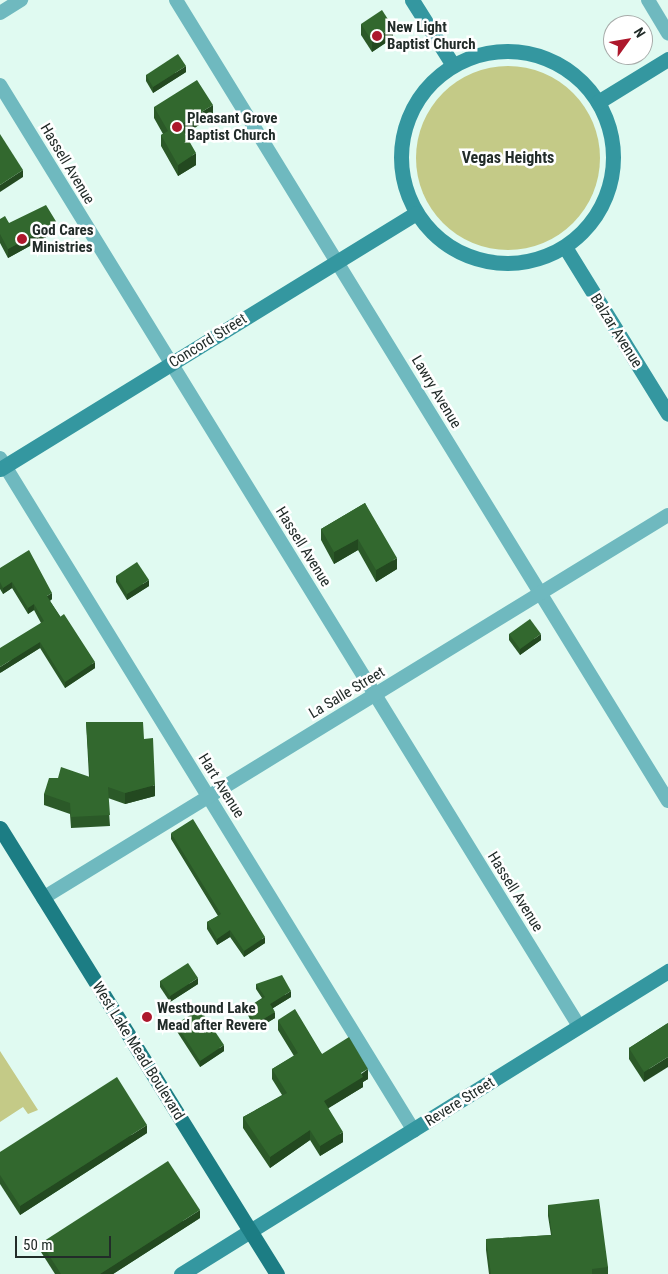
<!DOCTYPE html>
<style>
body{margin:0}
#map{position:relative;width:668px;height:1274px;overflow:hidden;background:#e0faf1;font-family:"Roboto Condensed",sans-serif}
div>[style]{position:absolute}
.green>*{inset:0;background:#c4ca87}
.round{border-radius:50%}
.street>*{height:14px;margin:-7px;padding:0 7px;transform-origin:7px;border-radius:7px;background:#6fb9bf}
.secondary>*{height:15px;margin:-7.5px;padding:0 7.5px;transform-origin:7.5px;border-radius:7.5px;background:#3497a0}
.secondary>.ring{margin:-7.5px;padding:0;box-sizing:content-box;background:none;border:15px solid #3497a0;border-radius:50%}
.primary>*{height:15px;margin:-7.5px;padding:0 7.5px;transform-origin:7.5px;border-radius:7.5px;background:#1c7d84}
.wall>*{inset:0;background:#2b5928}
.shaded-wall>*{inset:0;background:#234920}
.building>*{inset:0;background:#32682e}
.dots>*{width:14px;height:14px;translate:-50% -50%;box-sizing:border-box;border:2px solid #fff;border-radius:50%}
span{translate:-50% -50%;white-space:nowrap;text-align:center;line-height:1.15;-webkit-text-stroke:5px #fff;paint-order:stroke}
.poi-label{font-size:15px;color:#222c29;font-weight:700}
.left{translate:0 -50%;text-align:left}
.street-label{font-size:15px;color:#222c29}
.neighbourhood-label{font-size:16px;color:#222c29;font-weight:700}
.north{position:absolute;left:603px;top:15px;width:50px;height:50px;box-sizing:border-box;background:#fff;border:1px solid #a7aba9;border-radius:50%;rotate:58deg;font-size:14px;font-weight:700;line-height:20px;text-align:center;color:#222c29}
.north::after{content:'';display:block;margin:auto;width:18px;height:22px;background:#ad182c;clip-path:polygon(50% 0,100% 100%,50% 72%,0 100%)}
.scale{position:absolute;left:15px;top:1236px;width:96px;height:22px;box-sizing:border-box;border:2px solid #222c29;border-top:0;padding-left:6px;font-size:15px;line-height:18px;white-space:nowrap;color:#222c29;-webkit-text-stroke:4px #fff;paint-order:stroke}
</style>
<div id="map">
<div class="green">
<i class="round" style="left:416px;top:66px;width:184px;height:184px"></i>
<i style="clip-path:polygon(0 1051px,38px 1110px,28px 1114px,23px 1107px,0 1122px)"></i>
</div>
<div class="street">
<i style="left:176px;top:0;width:940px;rotate:58.44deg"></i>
<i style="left:648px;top:0;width:39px;rotate:59deg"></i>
<i style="left:0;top:13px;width:25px;rotate:-32deg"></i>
<i style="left:0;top:85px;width:1105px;rotate:58.4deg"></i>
<i style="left:0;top:458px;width:790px;rotate:58.4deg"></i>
<i style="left:43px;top:898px;width:733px;rotate:-31.5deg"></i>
</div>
<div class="secondary">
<i style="left:412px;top:0;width:77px;rotate:57.8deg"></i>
<i class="ring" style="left:401px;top:51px;width:197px;height:197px"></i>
<i style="left:598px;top:102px;width:82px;rotate:-31.6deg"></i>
<i style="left:565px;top:247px;width:196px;rotate:58.3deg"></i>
<i style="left:0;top:469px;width:488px;rotate:-31.6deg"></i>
<i style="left:181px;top:1274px;width:574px;rotate:-31.89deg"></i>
</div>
<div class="primary">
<i style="left:0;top:828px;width:525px;rotate:58.16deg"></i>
</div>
<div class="wall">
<i style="clip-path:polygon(361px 24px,393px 38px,372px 52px,361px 35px)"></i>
<i style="clip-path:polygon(186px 72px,153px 93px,146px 81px,146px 75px)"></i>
<i style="clip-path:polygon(154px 107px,213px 116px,185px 134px,196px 165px,178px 176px,161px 146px,161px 135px,163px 134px,154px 118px)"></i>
<i style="clip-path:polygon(0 219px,9px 223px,57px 231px,8px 258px,0 243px)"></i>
<i style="clip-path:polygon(365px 503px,397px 569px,376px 582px,358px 550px,334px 564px,321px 540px,321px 529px)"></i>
<i style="clip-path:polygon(0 568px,52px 599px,50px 601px,95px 668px,65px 688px,40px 648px,0 673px,41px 623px,34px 610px,28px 614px,12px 588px,3px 594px,0 589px)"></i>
<i style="clip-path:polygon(116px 576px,149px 586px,127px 600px,116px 582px)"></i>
<i style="clip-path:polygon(509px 634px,541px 640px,520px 655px,509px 640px)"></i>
<i style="clip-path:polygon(86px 722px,144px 739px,155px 796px,125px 804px,108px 798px,110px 826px,71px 828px,70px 814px,44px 805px,44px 794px,89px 777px)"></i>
<i style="clip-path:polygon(171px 833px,265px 943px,244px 957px,230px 937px,217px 945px,207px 929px,207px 922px,218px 916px,171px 839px)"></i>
<i style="clip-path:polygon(160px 981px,198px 984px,170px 1002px,160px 987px)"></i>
<i style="clip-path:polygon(256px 984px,291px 997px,273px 1008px,275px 1018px,255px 1030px,247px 1013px,247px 1008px,262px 998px,256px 989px)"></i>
<i style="clip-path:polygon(278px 1020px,322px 1054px,368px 1079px,363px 1082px,363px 1087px,328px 1108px,343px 1142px,320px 1156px,310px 1140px,270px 1168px,243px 1128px,243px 1117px,282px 1095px,272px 1079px,272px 1069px,294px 1056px,278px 1030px)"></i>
<i style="clip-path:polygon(668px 1023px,644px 1082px,629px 1059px,629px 1048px)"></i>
<i style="clip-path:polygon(176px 1024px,224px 1051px,200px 1067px,176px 1030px)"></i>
<i style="clip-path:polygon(147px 1133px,20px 1215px,0 1184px,0 1152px)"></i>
<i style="clip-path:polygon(548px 1205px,608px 1267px,608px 1274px,489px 1274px,486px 1250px,486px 1239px,551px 1235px,548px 1216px)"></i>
<i style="clip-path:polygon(200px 1218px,113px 1274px,55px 1274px,41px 1252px,41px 1243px)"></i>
</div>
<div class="shaded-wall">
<i style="clip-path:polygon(393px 27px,393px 38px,372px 52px,372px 41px)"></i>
<i style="clip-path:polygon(186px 66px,186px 72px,153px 93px,153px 87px)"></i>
<i style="clip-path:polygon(213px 105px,213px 116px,180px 137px,180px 125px)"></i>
<i style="clip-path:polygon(196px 153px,196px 165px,178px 176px,178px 165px)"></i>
<i style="clip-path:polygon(23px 170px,23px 177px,0 192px,0 185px)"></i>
<i style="clip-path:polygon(57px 223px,57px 231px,8px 258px,8px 249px)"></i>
<i style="clip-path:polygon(358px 539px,358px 550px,334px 564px,334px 552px)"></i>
<i style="clip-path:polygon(397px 558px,397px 569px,376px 582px,376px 570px)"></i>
<i style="clip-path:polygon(149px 580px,149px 586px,127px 600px,127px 594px)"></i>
<i style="clip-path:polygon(12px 582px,12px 588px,3px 594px,3px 588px)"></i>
<i style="clip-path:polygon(52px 593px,52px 599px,47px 602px,47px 596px)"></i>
<i style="clip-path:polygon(34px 604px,34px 610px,28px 614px,28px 608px)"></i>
<i style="clip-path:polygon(541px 634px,541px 640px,520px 655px,520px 649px)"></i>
<i style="clip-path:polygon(40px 642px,40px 648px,0 673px,0 667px)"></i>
<i style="clip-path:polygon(95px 662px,95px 668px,65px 688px,65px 682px)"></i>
<i style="clip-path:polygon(155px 785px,155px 796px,125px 804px,125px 793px)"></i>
<i style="clip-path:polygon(230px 930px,230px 937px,217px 945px,217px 939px)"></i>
<i style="clip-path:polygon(265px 937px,265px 943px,244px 957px,244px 951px)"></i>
<i style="clip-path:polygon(198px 978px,198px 984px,170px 1002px,170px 996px)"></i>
<i style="clip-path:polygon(291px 991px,291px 997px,270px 1010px,270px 1004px)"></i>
<i style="clip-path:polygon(275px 1012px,275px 1018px,255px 1030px,255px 1024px)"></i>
<i style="clip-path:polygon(224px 1045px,224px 1051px,200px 1067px,200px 1061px)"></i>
<i style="clip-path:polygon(668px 1057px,668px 1067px,644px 1082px,644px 1072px)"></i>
<i style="clip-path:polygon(368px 1069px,368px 1079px,363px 1082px,363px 1087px,324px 1111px,324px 1101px)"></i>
<i style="clip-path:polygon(147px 1125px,147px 1133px,20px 1215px,20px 1206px)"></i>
<i style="clip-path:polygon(310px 1130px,310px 1140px,270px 1168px,270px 1157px)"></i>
<i style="clip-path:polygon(343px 1132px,343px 1142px,320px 1156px,320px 1146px)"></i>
<i style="clip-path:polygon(200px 1210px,200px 1218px,113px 1274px,100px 1274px)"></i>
</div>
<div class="building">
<i style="clip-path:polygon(382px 10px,393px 27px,372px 41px,361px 24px)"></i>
<i style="clip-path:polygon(178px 54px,186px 66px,153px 87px,146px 75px)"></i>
<i style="clip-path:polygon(197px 80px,213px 105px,180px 125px,196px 153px,178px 165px,161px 135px,168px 131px,154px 107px)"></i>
<i style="clip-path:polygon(0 134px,23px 170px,0 185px)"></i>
<i style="clip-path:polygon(46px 205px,57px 223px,8px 249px,0 234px,0 219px,5px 216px,9px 223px)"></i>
<i style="clip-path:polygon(365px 503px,397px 558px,376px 570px,358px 539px,334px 552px,321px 529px)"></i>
<i style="clip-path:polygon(29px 550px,52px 593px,47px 596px,60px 617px,64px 614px,95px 662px,65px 682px,40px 642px,0 667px,0 648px,44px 621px,34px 604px,28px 608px,12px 582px,3px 588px,0 582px,0 568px)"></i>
<i style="clip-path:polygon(137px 562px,149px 580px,127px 594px,116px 576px)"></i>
<i style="clip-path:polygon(530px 619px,541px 634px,520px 649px,509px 634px)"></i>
<i style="clip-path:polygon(86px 722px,143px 722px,144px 739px,153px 738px,155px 785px,125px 793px,108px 787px,110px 815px,71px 817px,70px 803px,44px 794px,49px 778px,58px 778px,61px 767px,90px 777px)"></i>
<i style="clip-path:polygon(193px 819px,265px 937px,244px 951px,230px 930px,217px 939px,207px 922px,221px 914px,171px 833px)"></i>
<i style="clip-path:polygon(188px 963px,198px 978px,170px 996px,160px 981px)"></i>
<i style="clip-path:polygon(282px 975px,291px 991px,270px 1004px,275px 1012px,255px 1024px,247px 1008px,265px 997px,256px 984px)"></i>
<i style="clip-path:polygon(200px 1009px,224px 1045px,200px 1061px,176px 1024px)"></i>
<i style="clip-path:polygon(295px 1009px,322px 1054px,349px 1037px,368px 1069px,361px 1073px,363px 1077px,324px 1101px,343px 1132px,320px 1146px,310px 1130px,270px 1157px,243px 1117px,287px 1093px,272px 1069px,298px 1053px,278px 1020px)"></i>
<i style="clip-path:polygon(668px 1023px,668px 1057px,644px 1072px,629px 1048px)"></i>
<i style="clip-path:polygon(117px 1077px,147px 1125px,20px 1206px,0 1175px,0 1152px)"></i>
<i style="clip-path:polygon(168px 1161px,200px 1210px,100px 1274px,61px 1274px,41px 1243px)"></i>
<i style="clip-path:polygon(599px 1199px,608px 1267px,592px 1269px,592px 1274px,491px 1274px,486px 1239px,552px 1235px,548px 1205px)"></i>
</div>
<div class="dots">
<i style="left:377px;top:36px;background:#ad182c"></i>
<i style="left:177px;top:127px;background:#ad182c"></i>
<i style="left:22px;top:239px;background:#ad182c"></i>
<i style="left:147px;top:1017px;background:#ad182c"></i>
</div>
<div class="poi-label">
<span class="left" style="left:387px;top:36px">New Light<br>Baptist Church</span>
<span class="left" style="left:187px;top:127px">Pleasant Grove<br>Baptist Church</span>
<span class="left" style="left:32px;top:239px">God Cares<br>Ministries</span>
<span class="left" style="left:157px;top:1017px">Westbound Lake<br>Mead after Revere</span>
</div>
<div class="street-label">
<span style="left:67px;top:164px;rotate:59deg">Hassell Avenue</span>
<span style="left:616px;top:331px;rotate:58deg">Balzar Avenue</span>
<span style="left:208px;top:341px;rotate:-32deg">Concord Street</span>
<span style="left:436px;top:392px;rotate:59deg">Lawry Avenue</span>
<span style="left:303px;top:547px;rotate:58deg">Hassell Avenue</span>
<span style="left:347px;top:693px;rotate:-31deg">La Salle Street</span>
<span style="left:221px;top:786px;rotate:58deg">Hart Avenue</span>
<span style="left:515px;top:892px;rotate:58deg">Hassell Avenue</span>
<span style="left:138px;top:1051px;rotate:58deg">West Lake Mead Boulevard</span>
<span style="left:460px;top:1102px;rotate:-32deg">Revere Street</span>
</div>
<div class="neighbourhood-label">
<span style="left:508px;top:158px">Vegas Heights</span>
</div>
<div class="north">N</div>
<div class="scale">50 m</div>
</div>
